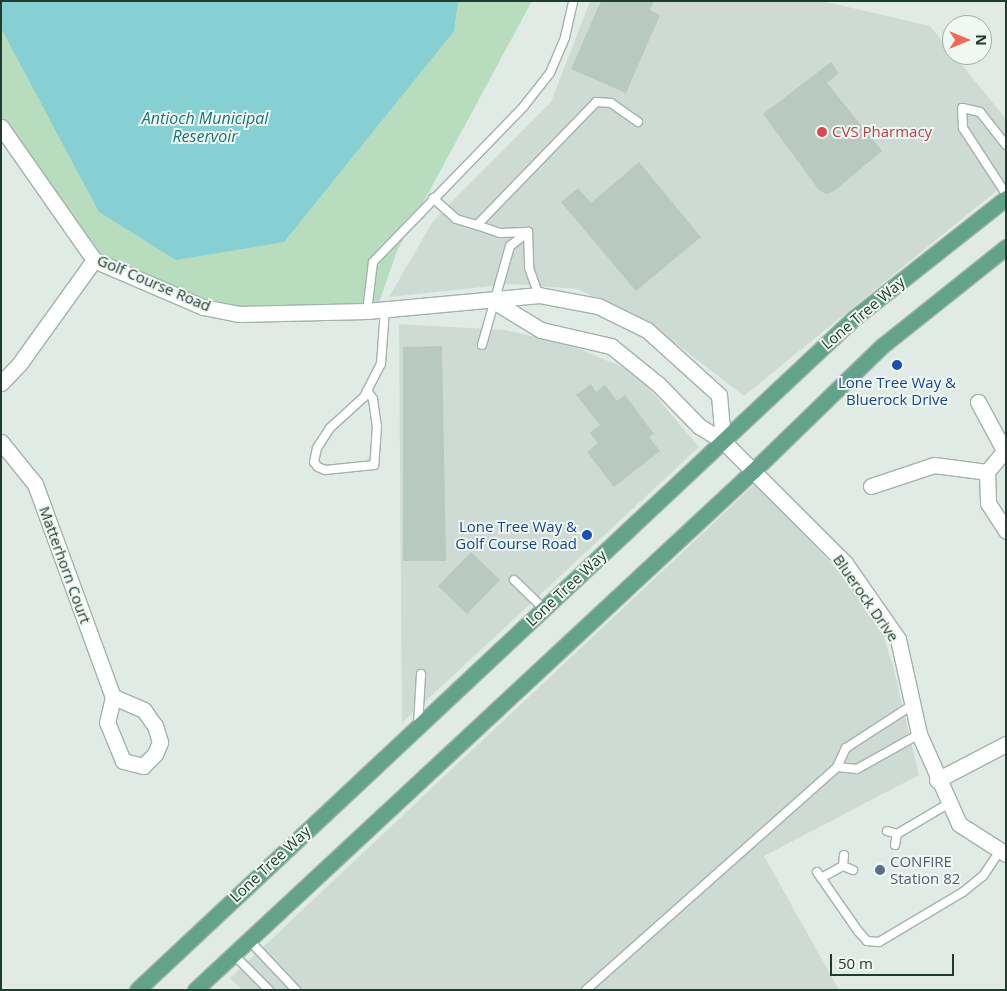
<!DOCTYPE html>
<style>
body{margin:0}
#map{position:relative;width:1007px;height:991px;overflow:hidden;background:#e0ebe5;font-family:"Open Sans",sans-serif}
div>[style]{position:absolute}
.built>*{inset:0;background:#cedbd4}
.green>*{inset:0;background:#b8ddbe}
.water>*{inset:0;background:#86cfd2}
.building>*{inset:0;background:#b8c9c0}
.roads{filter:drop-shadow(1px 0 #a3b3ab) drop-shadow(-1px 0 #a3b3ab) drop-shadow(0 1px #a3b3ab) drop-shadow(0 -1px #a3b3ab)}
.lane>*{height:8px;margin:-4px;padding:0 4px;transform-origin:4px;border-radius:4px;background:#fff}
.street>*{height:15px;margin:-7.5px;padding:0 7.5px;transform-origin:7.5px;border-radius:7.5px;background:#fff}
.secondary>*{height:15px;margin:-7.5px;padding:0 7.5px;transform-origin:7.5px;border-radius:7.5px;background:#fff}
.primary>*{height:15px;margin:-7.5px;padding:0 7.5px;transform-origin:7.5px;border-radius:7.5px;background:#63a28b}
.dots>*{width:14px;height:14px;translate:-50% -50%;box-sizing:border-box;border:2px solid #f0f8f3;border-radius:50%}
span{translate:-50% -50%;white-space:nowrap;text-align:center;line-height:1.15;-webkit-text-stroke:4px #f0f8f3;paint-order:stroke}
.health-label{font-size:15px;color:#be3a42}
.left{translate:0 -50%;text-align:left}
.street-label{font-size:15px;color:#203c31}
.transit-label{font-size:15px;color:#164399}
.right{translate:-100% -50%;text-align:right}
.service-label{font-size:15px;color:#4e5e75}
.water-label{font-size:16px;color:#197479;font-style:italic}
.frame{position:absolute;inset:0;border:2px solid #203c31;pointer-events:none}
.north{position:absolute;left:942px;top:15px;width:50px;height:50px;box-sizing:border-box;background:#f0f8f3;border:1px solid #9dada5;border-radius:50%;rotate:90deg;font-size:14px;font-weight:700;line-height:20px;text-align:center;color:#203c31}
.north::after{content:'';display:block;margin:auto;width:18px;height:22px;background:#f56954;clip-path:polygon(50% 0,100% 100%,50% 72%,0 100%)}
.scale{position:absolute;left:830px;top:954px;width:124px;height:22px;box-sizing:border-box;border:2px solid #203c31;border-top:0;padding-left:6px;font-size:15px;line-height:18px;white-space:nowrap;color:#203c31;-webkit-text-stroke:4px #f0f8f3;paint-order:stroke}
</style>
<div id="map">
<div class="built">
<i style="clip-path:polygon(590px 1px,822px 1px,930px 26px,1006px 119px,1006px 183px,744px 396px,678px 345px,579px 289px,511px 284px,389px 297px,433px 221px,551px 102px)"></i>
<i style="clip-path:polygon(399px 324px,506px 330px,570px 345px,636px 373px,699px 447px,402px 723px)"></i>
<i style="clip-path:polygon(756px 483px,864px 598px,882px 631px,894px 670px,919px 775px,764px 856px,839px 990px,242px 990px,230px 978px)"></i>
</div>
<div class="green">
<i style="clip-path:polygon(1px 1px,532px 1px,397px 251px,376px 311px,238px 314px,94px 260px,1px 127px)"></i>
</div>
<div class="water">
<i style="clip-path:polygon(1px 1px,458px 1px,454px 31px,284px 242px,176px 260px,99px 212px,1px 28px)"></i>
</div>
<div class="building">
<i style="clip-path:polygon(601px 1px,654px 1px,650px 10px,660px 15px,626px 93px,571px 69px)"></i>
<i style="clip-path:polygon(831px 62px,839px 73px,827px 83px,882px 151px,833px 192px,826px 194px,819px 190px,763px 114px)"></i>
<i style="clip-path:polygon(639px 162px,701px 237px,636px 291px,561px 202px,578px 188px,591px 203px)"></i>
<i style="clip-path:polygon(442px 346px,446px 561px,403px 561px,403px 347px)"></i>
<i style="clip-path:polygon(591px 384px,596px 392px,605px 385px,617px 401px,625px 395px,654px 434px,649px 437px,660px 451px,614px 487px,587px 452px,598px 443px,590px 433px,600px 425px,576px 395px)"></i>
<i style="clip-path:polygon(471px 552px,500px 580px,467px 614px,438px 586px)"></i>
</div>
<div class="roads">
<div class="lane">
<i style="left:1006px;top:145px;width:42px;rotate:-128.2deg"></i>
<i style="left:980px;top:112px;width:18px;rotate:-167deg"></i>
<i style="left:962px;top:108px;width:20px;rotate:87deg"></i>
<i style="left:963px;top:128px;width:79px;rotate:56.9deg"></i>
<i style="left:433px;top:198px;width:31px;rotate:42deg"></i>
<i style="left:456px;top:219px;width:22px;rotate:16deg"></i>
<i style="left:528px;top:232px;width:28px;rotate:178deg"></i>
<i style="left:500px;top:233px;width:24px;rotate:-161deg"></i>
<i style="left:477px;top:225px;width:171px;rotate:-45.9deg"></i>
<i style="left:596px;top:102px;width:15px;rotate:4deg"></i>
<i style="left:611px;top:103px;width:33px;rotate:35deg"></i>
<i style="left:528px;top:232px;width:36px;rotate:88deg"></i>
<i style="left:529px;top:268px;width:29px;rotate:70deg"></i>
<i style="left:367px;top:311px;width:49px;rotate:-83deg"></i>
<i style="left:373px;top:262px;width:217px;rotate:-45.9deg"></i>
<i style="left:524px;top:106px;width:42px;rotate:-51.8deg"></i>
<i style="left:550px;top:73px;width:39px;rotate:-67deg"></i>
<i style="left:565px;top:37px;width:37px;rotate:-77deg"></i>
<i style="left:482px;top:345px;width:103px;rotate:-74.2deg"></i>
<i style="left:510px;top:246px;width:23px;rotate:-38deg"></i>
<i style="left:367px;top:391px;width:10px;rotate:53deg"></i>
<i style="left:373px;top:399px;width:27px;rotate:82deg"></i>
<i style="left:377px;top:426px;width:39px;rotate:94deg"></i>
<i style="left:374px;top:465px;width:49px;rotate:174.2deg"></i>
<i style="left:325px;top:470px;width:8px;rotate:-157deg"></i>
<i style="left:318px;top:467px;width:6px;rotate:-129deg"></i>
<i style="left:314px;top:462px;width:14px;rotate:-78deg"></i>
<i style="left:317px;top:448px;width:24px;rotate:-57deg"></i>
<i style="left:330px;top:428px;width:46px;rotate:-42.4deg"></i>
<i style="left:364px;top:397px;width:7px;rotate:-63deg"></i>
<i style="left:367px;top:391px;width:30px;rotate:-63deg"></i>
<i style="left:381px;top:364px;width:54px;rotate:-85.8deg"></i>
<i style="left:514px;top:580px;width:42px;rotate:44deg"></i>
<i style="left:418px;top:725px;width:51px;rotate:-86.6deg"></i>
<i style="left:837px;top:767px;width:20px;rotate:6deg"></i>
<i style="left:857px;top:769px;width:71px;rotate:-29.4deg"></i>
<i style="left:887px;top:831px;width:10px;rotate:17deg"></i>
<i style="left:895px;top:845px;width:11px;rotate:-80deg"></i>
<i style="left:897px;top:834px;width:59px;rotate:-30.5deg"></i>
<i style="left:843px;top:866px;width:11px;rotate:-85deg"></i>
<i style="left:817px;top:872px;width:72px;rotate:55.2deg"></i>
<i style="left:858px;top:931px;width:13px;rotate:48deg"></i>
<i style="left:867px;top:941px;width:12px;rotate:5deg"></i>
<i style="left:879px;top:942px;width:98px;rotate:-30.8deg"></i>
<i style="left:963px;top:892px;width:26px;rotate:-39deg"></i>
<i style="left:983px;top:876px;width:30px;rotate:-56deg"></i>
<i style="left:821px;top:878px;width:25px;rotate:-29deg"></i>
<i style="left:843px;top:866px;width:11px;rotate:22deg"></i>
<i style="left:248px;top:939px;width:70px;rotate:46.7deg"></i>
<i style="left:233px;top:954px;width:51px;rotate:45deg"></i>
<i style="left:586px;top:990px;width:336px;rotate:-41.6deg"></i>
<i style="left:837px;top:767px;width:21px;rotate:-65deg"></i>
<i style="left:846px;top:748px;width:77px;rotate:-32.9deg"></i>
</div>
<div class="street">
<i style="left:1px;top:383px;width:28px;rotate:-46deg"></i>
<i style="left:20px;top:363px;width:127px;rotate:-54.3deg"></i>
<i style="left:978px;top:402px;width:55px;rotate:61.6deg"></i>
<i style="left:1px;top:442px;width:54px;rotate:51deg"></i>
<i style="left:35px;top:484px;width:227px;rotate:69.9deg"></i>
<i style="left:113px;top:697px;width:26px;rotate:103deg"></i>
<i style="left:107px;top:722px;width:42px;rotate:67.7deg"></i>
<i style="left:123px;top:761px;width:21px;rotate:14deg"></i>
<i style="left:143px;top:766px;width:17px;rotate:-45deg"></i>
<i style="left:155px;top:754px;width:13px;rotate:-67deg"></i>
<i style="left:160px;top:742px;width:17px;rotate:-107deg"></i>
<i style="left:155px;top:726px;width:19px;rotate:-125deg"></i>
<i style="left:144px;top:710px;width:34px;rotate:-157deg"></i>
<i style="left:1006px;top:449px;width:30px;rotate:130deg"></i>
<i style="left:987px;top:472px;width:31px;rotate:88deg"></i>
<i style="left:988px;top:503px;width:33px;rotate:57deg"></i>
<i style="left:871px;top:486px;width:66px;rotate:-18.4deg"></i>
<i style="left:934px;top:465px;width:53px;rotate:7.5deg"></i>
<i style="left:937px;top:780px;width:78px;rotate:-27.6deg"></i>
</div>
<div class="secondary">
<i style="left:1px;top:127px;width:162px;rotate:55deg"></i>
<i style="left:94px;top:260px;width:119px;rotate:23.3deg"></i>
<i style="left:203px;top:307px;width:36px;rotate:11deg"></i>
<i style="left:238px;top:314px;width:129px;rotate:-1.3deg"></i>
<i style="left:367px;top:311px;width:173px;rotate:-5.3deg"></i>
<i style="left:539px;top:295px;width:60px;rotate:10.6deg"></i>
<i style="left:598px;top:306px;width:55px;rotate:26.1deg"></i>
<i style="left:647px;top:330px;width:97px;rotate:42.1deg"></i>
<i style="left:719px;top:395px;width:46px;rotate:85deg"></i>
<i style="left:492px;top:300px;width:57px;rotate:31.5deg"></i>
<i style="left:541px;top:330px;width:72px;rotate:12.9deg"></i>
<i style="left:611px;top:346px;width:60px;rotate:39deg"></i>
<i style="left:658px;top:384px;width:59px;rotate:45.7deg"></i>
<i style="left:699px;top:426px;width:28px;rotate:32deg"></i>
<i style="left:723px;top:441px;width:173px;rotate:45deg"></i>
<i style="left:845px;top:563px;width:93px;rotate:55.1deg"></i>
<i style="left:898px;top:639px;width:97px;rotate:77.5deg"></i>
<i style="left:919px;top:734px;width:98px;rotate:66deg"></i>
<i style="left:959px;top:824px;width:56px;rotate:32.6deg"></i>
</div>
<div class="primary">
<i style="left:137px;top:990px;width:983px;rotate:-43.14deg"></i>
<i style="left:854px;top:318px;width:194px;rotate:-38.3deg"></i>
<i style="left:195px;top:990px;width:762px;rotate:-42.93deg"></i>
<i style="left:753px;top:471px;width:180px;rotate:-44.1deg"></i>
<i style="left:882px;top:346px;width:159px;rotate:-38.6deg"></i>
</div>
</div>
<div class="dots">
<i style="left:822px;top:132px;background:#e0444e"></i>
<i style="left:897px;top:365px;background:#1a4fb4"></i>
<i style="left:587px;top:535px;background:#1a4fb4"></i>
<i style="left:880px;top:870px;background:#5c6f8a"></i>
</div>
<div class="health-label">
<span class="left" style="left:832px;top:132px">CVS Pharmacy</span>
</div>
<div class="street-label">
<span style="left:154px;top:283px;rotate:23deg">Golf Course Road</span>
<span style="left:863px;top:313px;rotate:-40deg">Lone Tree Way</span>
<span style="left:65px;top:565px;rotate:70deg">Matterhorn Court</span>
<span style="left:566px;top:588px;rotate:-43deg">Lone Tree Way</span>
<span style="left:866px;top:598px;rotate:55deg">Bluerock Drive</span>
<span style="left:270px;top:864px;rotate:-43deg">Lone Tree Way</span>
</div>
<div class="transit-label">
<span style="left:897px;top:391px">Lone Tree Way &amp;<br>Bluerock Drive</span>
<span class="right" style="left:577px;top:535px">Lone Tree Way &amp;<br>Golf Course Road</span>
</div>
<div class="service-label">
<span class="left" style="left:890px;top:870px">CONFIRE<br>Station 82</span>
</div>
<div class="water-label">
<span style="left:205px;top:127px">Antioch Municipal<br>Reservoir</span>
</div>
<div class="frame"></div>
<div class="north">N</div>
<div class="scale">50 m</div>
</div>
